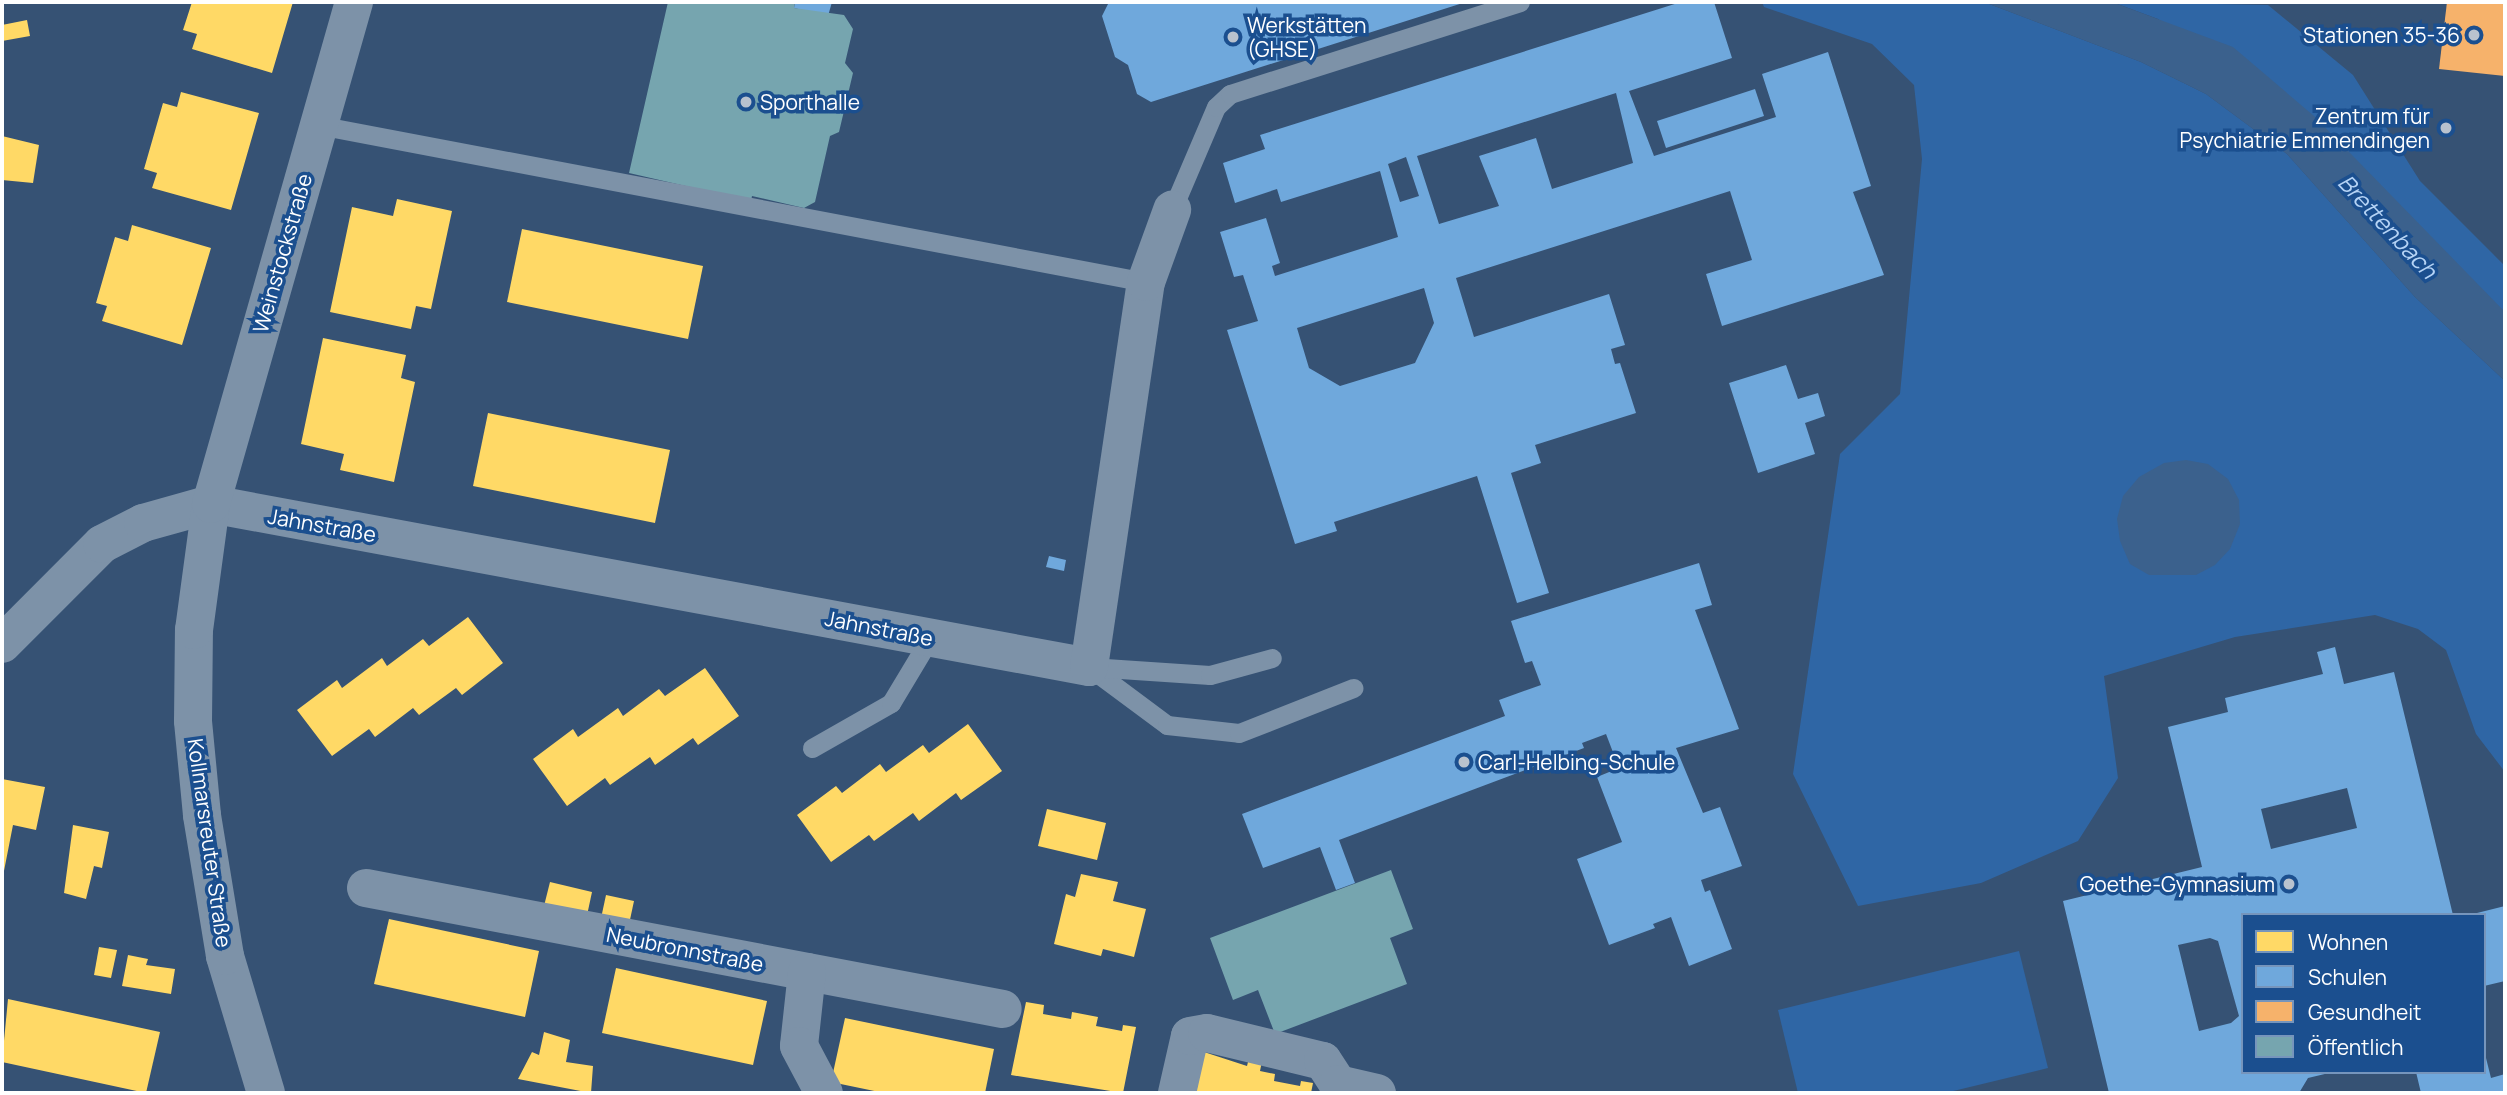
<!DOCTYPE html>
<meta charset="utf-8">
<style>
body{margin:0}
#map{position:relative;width:2507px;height:1095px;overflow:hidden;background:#365274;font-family:Manrope,sans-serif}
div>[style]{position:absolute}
.green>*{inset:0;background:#2f66a5}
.water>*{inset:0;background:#3b618d}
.homes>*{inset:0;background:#ffd966}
.schools>*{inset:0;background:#6fa8dc}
.health>*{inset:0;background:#f6b26b}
.public>*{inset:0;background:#76a5af}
.service>*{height:19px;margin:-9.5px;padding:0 9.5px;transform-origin:9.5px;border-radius:9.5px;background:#7d92a8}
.minor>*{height:38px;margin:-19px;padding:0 19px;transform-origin:19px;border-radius:19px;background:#7d92a8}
.tertiary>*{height:38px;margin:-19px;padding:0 19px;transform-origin:19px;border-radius:19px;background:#7d92a8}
.dots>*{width:19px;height:19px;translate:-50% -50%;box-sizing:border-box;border:4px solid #1b4f8f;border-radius:50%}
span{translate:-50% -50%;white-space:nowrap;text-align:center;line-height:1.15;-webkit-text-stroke:7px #1b4f8f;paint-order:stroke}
.poi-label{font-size:21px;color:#fff}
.left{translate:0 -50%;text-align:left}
.right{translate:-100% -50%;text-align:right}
.street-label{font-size:21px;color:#fff}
.water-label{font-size:23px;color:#b5d3f5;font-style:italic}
.frame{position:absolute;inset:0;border:4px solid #fff;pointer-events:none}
.legend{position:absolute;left:2241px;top:913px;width:245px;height:161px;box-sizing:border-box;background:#1b4f8f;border:2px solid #7695bc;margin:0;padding:9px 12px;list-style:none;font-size:21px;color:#fff}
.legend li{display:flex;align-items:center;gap:14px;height:35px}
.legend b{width:35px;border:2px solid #7695bc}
</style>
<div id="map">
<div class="green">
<i style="clip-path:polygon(1762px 2px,1984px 2px,2141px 62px,2206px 94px,2287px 154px,2415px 297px,2505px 381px,2505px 772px,2476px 734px,2446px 650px,2418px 629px,2375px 615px,2235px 637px,2104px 676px,2118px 778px,2078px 841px,1981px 883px,1858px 906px,1793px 774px,1840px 454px,1900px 394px,1922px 159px,1914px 85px,1872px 44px,1764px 7px)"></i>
<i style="clip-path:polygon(2112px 2px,2268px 5px,2353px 75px,2420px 181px,2505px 266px,2505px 312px,2158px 19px)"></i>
<i style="clip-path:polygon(2019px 951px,2048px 1068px,1945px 1093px,1798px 1093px,1778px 1010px)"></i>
</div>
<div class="water">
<i style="clip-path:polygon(1984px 2px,2112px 2px,2233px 47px,2314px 116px,2505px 312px,2505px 381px,2415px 297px,2287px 154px,2206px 94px,2141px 62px)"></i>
<i style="clip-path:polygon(2186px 460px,2208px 464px,2228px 479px,2239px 500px,2240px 524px,2230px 549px,2215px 565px,2196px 575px,2149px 575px,2130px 564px,2120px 541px,2117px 519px,2123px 496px,2139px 477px,2164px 463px)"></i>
</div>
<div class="homes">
<i style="clip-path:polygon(192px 2px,293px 2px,272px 73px,192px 49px,197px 34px,183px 30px)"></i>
<i style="clip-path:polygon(27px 20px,30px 36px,2px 41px,2px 25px)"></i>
<i style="clip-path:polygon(181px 92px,259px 113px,231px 210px,152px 188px,157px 173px,144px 169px,163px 103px,177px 107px)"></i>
<i style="clip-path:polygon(2px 136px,39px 145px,33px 183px,2px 180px)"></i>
<i style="clip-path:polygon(397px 199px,452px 211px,431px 309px,416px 306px,411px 329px,330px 312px,352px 207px,393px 216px)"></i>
<i style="clip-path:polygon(132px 225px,211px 248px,182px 345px,102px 321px,107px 306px,96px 303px,115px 237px,128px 241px)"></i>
<i style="clip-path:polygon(522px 229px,703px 266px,688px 339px,507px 302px)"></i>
<i style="clip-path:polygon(323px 338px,406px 355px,401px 378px,415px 382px,394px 482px,340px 470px,344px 454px,301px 444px)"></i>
<i style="clip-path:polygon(488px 413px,670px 450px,655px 523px,473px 486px)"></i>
<i style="clip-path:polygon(468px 617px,503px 663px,462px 695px,456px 688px,419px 715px,413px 708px,375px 737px,369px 729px,332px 756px,297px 710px,337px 680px,342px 688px,382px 658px,387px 666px,423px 639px,429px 646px)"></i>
<i style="clip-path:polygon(705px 668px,739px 716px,698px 745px,693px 738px,655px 765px,650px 757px,610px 785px,605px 778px,567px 806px,533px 759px,573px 729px,578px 737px,618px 708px,623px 716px,659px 689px,665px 696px)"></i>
<i style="clip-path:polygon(968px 724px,1002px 771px,961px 800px,956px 793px,919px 821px,913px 813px,874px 841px,869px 835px,831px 862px,797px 815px,836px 786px,842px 793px,880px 764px,886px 772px,923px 745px,929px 753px)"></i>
<i style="clip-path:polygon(2px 779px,45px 787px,36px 830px,13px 825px,3px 876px)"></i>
<i style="clip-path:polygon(1047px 809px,1106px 823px,1097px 860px,1038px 846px)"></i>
<i style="clip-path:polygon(73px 825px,109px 832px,102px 868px,94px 866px,86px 899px,64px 893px)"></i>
<i style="clip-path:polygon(1081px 874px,1118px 882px,1113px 901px,1146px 909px,1134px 957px,1103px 949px,1101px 956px,1054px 944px,1066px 894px,1075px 897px)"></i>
<i style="clip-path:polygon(550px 882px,592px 892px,586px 920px,543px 910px)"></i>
<i style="clip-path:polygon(606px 895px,634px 901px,628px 929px,600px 923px)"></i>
<i style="clip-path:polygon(389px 919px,539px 951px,525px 1017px,374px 984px)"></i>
<i style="clip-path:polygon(99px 947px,117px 950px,111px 978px,94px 975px)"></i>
<i style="clip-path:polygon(128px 955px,148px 959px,146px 965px,175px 969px,171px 994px,122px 986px)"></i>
<i style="clip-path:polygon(616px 968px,767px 1001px,753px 1065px,602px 1033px)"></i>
<i style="clip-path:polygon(8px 999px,160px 1032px,146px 1093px,2px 1062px)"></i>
<i style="clip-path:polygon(1026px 1002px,1044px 1005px,1043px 1014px,1071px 1019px,1072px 1012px,1098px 1017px,1096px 1026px,1122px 1031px,1123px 1025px,1136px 1027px,1123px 1093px,1011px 1075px)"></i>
<i style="clip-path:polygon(845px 1018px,994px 1049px,985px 1093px,884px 1093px,831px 1082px)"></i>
<i style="clip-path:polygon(544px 1032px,570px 1040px,566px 1062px,593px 1066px,591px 1093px,518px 1079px,532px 1052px,539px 1055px)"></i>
<i style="clip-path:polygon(1204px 1052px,1247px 1066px,1249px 1058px,1262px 1061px,1260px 1071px,1275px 1074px,1274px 1081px,1300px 1086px,1301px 1081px,1313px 1083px,1311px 1093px,1196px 1093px)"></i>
</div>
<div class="schools">
<i style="clip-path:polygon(795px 2px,832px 2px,828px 16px,794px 8px)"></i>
<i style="clip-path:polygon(1109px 2px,1466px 2px,1151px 102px,1137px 94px,1128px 65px,1115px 57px,1102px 16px)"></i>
<i style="clip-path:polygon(evenodd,1681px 2px,1714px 2px,1732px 58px,1629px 91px,1654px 156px,1776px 117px,1762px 74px,1828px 52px,1871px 186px,1853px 192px,1884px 275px,1722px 326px,1706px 274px,1752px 260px,1730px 191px,1456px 278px,1474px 337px,1609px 294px,1625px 345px,1611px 349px,1615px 364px,1620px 363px,1636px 413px,1535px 445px,1541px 463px,1511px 473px,1549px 593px,1517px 603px,1477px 476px,1334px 522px,1337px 531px,1295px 544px,1227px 330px,1258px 321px,1243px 275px,1234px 277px,1220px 232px,1266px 218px,1280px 263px,1272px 266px,1275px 276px,1398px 237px,1380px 171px,1281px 202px,1277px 189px,1235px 203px,1223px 163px,1265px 149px,1260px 135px,1681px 2px,1616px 93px,1633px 163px,1552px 189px,1536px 138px,1479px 156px,1499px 206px,1439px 224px,1417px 156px,1616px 93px,1681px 2px,1406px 157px,1419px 196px,1400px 202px,1388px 164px,1406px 157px,1681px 2px,1424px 288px,1434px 323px,1415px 363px,1340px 386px,1309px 368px,1297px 328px,1424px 288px)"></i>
<i style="clip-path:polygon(1755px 89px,1764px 116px,1666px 148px,1657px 121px)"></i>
<i style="clip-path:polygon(1786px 365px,1798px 399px,1818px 393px,1825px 416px,1805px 423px,1815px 454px,1758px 473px,1729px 383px)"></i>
<i style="clip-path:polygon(1049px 556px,1066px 560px,1064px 571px,1046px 567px)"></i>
<i style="clip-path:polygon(1699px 563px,1712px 605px,1695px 610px,1739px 729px,1676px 748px,1703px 813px,1720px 807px,1742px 866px,1701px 880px,1705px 892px,1710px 890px,1732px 949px,1689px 966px,1671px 917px,1653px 924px,1655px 928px,1609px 945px,1577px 859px,1622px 842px,1597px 777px,1619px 768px,1606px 734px,1582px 743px,1584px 748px,1339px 840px,1355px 883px,1336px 890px,1320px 847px,1263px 868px,1242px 814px,1505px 716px,1499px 700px,1541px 685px,1532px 661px,1525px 663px,1511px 621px)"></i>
<i style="clip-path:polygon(evenodd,2335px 647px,2344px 684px,2394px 672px,2453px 915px,2243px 915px,2243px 1072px,2329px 1073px,2308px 1078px,2299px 1093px,2109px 1093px,2063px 901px,2202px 867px,2168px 727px,2228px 712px,2225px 698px,2323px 674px,2317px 652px,2335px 647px,2347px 788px,2357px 828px,2271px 849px,2261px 809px,2347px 788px,2335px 647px,2210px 938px,2218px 941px,2239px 1016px,2231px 1023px,2199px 1031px,2178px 945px,2210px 938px)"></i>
<i style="clip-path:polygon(2505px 906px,2505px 981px,2484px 986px,2484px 915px,2473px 914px)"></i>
<i style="clip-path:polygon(2485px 1054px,2491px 1078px,2505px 1074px,2505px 1093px,2421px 1093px,2416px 1072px,2484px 1072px)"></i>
</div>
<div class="health">
<i style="clip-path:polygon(2447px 2px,2505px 2px,2505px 76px,2439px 69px)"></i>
</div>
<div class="public">
<i style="clip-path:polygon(668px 2px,795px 2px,794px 8px,844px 15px,853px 29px,845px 63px,853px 73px,839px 132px,830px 136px,815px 202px,804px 208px,752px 196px,751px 201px,629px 173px)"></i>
<i style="clip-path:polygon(1391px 870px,1413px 929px,1390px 938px,1407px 984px,1275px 1034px,1258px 990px,1233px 1000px,1210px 938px)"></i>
</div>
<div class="service">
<i style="left:318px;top:125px;width:843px;rotate:10.74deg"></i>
<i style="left:1172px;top:210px;width:112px;rotate:-66.9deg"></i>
<i style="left:1216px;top:107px;width:19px;rotate:-43deg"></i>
<i style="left:1230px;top:94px;width:304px;rotate:-17.6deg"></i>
<i style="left:1089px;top:667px;width:97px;rotate:36.6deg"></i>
<i style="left:1167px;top:725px;width:72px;rotate:6.3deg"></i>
<i style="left:1239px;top:733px;width:123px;rotate:-21.5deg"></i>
<i style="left:1090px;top:667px;width:120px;rotate:3.8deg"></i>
<i style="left:1210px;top:675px;width:64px;rotate:-15.3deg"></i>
<i style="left:812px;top:748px;width:91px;rotate:-29.7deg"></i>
<i style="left:891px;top:703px;width:76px;rotate:-59deg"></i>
</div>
<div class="minor">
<i style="left:2px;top:644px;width:141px;rotate:-45deg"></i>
<i style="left:102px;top:544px;width:46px;rotate:-27.1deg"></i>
<i style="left:143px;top:523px;width:71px;rotate:-15.6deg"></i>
<i style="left:211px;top:504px;width:893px;rotate:10.52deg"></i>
<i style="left:1089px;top:667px;width:389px;rotate:-81.6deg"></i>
<i style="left:1146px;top:282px;width:77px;rotate:-70.1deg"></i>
<i style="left:366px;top:888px;width:648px;rotate:10.76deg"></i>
<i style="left:807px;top:972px;width:74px;rotate:96.2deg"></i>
<i style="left:799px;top:1046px;width:53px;rotate:62deg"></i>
<i style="left:1177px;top:1093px;width:58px;rotate:-77.2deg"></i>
<i style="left:1190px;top:1036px;width:17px;rotate:-10deg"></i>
<i style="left:1207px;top:1033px;width:119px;rotate:13.6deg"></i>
<i style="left:1323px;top:1061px;width:27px;rotate:57deg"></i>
<i style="left:1338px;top:1084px;width:40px;rotate:13deg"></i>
</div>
<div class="tertiary">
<i style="left:266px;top:1093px;width:143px;rotate:-106.7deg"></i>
<i style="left:225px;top:956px;width:143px;rotate:-99.3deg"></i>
<i style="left:202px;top:815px;width:94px;rotate:-95.5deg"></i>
<i style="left:193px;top:721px;width:91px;rotate:-89.4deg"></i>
<i style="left:194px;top:630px;width:127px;rotate:-82.3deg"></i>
<i style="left:211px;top:504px;width:522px;rotate:-74.1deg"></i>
</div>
<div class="dots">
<i style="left:2474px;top:35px;background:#b9c2ce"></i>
<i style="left:1233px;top:37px;background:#b9c2ce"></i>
<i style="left:746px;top:102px;background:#b9c2ce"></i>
<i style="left:2446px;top:128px;background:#b9c2ce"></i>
<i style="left:1464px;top:762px;background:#b9c2ce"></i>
<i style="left:2289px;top:884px;background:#b9c2ce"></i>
</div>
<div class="poi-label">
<span class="left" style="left:1247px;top:37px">Werkstätten<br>(GHSE)</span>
<span class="right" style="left:2460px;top:35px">Stationen 35-36</span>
<span class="left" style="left:760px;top:102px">Sporthalle</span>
<span class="right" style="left:2430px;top:128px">Zentrum für<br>Psychiatrie Emmendingen</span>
<span class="left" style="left:1478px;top:762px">Carl-Helbing-Schule</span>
<span class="right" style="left:2275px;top:884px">Goethe-Gymnasium</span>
</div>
<div class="street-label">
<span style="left:282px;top:253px;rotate:-74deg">Weinstockstraße</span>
<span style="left:322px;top:525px;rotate:10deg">Jahnstraße</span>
<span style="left:879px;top:628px;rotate:11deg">Jahnstraße</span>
<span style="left:210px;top:843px;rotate:82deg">Kollmarsreuter Straße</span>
<span style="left:685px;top:949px;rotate:11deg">Neubronnstraße</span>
</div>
<div class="water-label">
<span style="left:2388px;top:226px;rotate:47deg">Brettenbach</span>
</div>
<div class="frame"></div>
<ul class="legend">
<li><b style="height:19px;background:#ffd966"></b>Wohnen</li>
<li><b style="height:19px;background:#6fa8dc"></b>Schulen</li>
<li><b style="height:19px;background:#f6b26b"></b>Gesundheit</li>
<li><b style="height:19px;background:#76a5af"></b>Öffentlich</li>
</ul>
</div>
